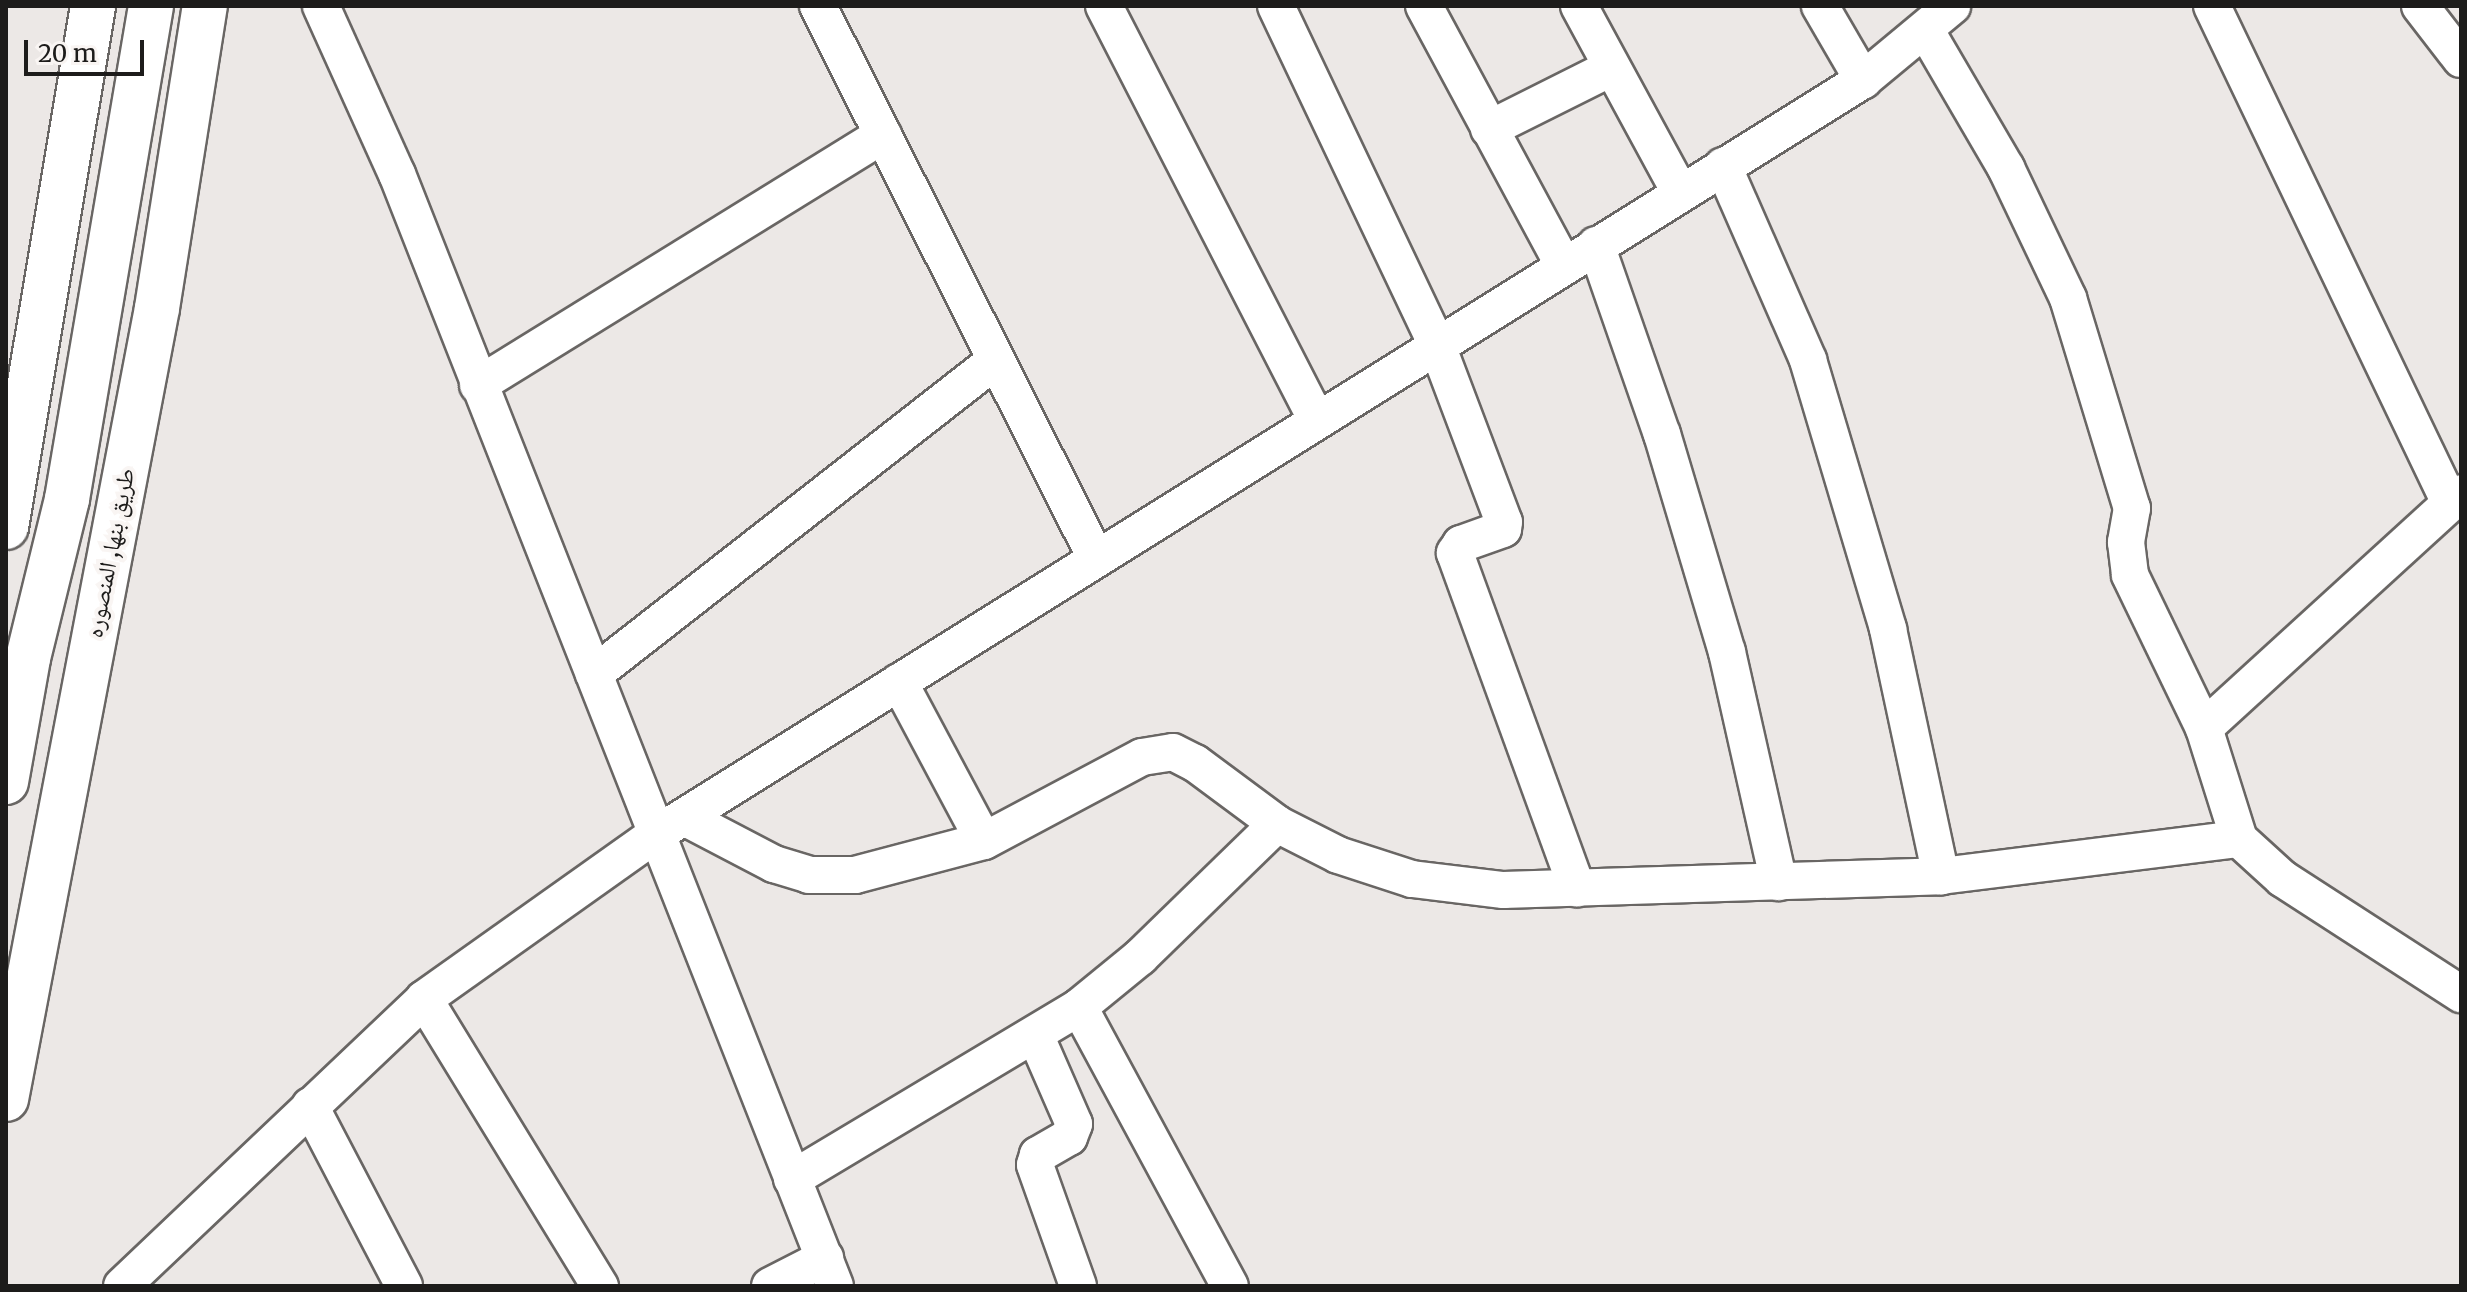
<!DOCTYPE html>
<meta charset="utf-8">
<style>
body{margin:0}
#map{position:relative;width:2467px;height:1292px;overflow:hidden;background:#ece8e6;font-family:Merriweather,"Noto Naskh Arabic",serif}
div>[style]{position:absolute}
.roads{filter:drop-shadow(2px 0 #696664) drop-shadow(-2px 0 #696664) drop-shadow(0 2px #696664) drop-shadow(0 -2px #696664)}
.street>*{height:36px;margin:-18px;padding:0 18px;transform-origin:18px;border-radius:18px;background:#fff}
.highway>*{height:44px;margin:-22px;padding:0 22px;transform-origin:22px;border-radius:22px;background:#fff}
span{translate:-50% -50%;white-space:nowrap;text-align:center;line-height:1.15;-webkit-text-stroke:8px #f9f5f3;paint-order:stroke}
.street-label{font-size:24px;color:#1d1c1b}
.frame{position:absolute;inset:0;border:8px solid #1d1c1b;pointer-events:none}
.scale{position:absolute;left:24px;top:40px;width:120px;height:36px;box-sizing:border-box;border:4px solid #1d1c1b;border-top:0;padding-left:10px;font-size:24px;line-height:28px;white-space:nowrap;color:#1d1c1b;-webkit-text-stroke:6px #f9f5f3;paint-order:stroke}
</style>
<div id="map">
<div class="roads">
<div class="street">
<i style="left:321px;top:6px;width:184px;rotate:65.7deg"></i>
<i style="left:397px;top:174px;width:1195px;rotate:68.5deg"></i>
<i style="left:818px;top:6px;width:618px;rotate:63.27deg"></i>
<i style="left:1104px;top:6px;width:466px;rotate:62.8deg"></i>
<i style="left:1276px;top:6px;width:375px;rotate:64.6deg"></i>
<i style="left:1437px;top:345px;width:189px;rotate:69.3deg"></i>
<i style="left:1504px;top:522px;width:7px;rotate:98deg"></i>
<i style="left:1503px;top:529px;width:45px;rotate:160.3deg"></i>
<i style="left:1461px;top:544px;width:11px;rotate:124deg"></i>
<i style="left:1455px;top:553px;width:357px;rotate:70deg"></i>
<i style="left:1424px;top:6px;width:295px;rotate:61.7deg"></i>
<i style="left:1579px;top:6px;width:212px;rotate:61.5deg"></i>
<i style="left:1820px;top:6px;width:86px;rotate:59.8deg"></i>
<i style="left:2212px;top:6px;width:551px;rotate:64.41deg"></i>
<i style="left:2420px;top:6px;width:67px;rotate:52.3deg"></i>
<i style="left:1926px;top:31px;width:159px;rotate:59.7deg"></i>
<i style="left:2006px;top:168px;width:144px;rotate:64.5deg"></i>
<i style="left:2068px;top:298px;width:220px;rotate:73.1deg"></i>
<i style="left:2132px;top:508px;width:35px;rotate:100deg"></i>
<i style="left:2126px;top:542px;width:33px;rotate:83deg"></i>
<i style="left:2130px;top:575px;width:170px;rotate:64.2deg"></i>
<i style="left:2204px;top:728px;width:116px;rotate:72.5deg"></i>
<i style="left:2239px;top:839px;width:59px;rotate:42.3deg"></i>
<i style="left:2283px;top:879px;width:212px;rotate:32.9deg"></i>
<i style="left:1489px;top:129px;width:136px;rotate:-26.6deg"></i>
<i style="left:1723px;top:166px;width:212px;rotate:66.3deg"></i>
<i style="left:1808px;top:360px;width:281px;rotate:73.4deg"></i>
<i style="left:1888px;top:629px;width:253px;rotate:77.9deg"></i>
<i style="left:1596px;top:245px;width:200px;rotate:70.8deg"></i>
<i style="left:1662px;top:434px;width:227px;rotate:73.4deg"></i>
<i style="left:1727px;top:652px;width:236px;rotate:77.3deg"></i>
<i style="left:478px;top:385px;width:476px;rotate:-31.7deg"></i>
<i style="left:594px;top:674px;width:510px;rotate:-37.99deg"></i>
<i style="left:899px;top:682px;width:180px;rotate:61.9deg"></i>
<i style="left:2204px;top:728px;width:348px;rotate:-42.4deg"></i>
<i style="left:684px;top:817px;width:102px;rotate:27.6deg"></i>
<i style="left:774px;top:864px;width:37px;rotate:17deg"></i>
<i style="left:809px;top:875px;width:46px"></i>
<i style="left:855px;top:875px;width:133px;rotate:-14.8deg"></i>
<i style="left:984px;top:841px;width:179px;rotate:-28deg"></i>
<i style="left:1142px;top:757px;width:31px;rotate:-9deg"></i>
<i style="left:1173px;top:752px;width:25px;rotate:27deg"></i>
<i style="left:1195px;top:763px;width:102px;rotate:36.6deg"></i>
<i style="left:1277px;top:824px;width:68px;rotate:26.9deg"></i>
<i style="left:1338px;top:855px;width:78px;rotate:18deg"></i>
<i style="left:1412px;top:879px;width:92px;rotate:6.9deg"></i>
<i style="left:1503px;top:890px;width:438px;rotate:-1.8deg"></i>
<i style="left:1941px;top:876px;width:300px;rotate:-7.1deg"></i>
<i style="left:424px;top:999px;width:337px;rotate:58.5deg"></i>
<i style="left:1079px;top:1007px;width:317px;rotate:61.6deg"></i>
<i style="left:1036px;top:1037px;width:95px;rotate:66.4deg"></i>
<i style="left:1074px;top:1124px;width:14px;rotate:111deg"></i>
<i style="left:1069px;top:1137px;width:36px;rotate:150deg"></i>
<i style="left:1038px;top:1155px;width:10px;rotate:107deg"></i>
<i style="left:1035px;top:1165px;width:128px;rotate:70.4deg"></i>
<i style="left:310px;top:1106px;width:203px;rotate:62.4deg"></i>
<i style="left:792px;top:1179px;width:335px;rotate:-30.9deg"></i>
<i style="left:1079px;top:1007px;width:79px;rotate:-39.3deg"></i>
<i style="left:1140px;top:957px;width:191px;rotate:-44.2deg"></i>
<i style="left:122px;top:1286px;width:417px;rotate:-43.5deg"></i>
<i style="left:424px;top:999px;width:287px;rotate:-35.4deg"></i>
<i style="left:658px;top:833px;width:1421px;rotate:-32deg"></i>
<i style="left:1863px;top:80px;width:116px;rotate:-39.7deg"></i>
<i style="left:770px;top:1286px;width:62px;rotate:-27deg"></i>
</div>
<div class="highway">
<i style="left:6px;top:527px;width:528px;rotate:-80.52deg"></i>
<i style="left:6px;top:782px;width:126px;rotate:-79.9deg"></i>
<i style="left:28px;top:658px;width:164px;rotate:-76.2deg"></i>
<i style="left:67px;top:499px;width:500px;rotate:-80.33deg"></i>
<i style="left:6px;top:1099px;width:805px;rotate:-79.19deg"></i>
<i style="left:157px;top:308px;width:306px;rotate:-81deg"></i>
</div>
</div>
<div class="street-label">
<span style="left:110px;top:553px;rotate:-79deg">طريق بنها, المنصوره</span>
</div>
<div class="frame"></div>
<div class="scale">20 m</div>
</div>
